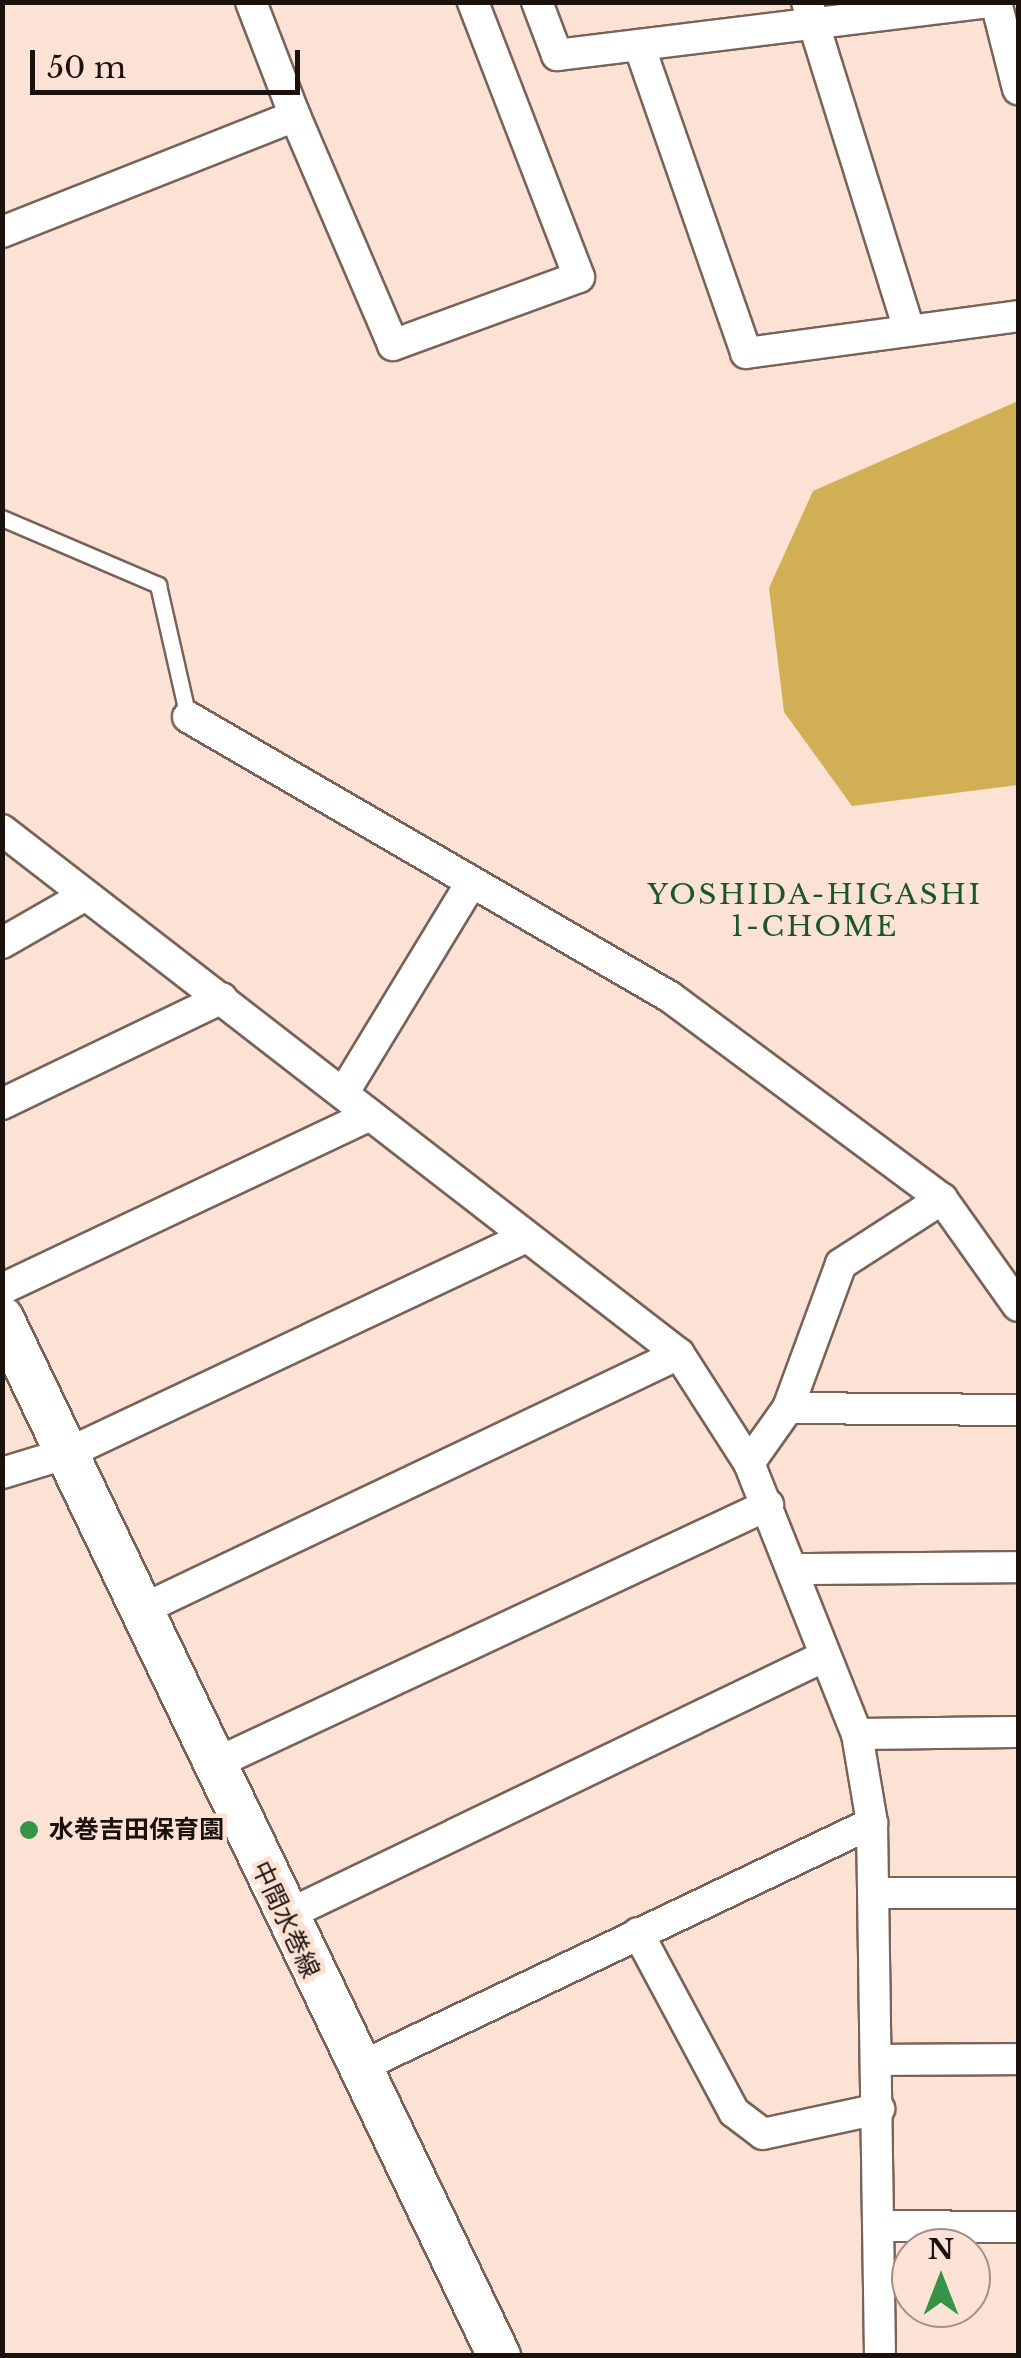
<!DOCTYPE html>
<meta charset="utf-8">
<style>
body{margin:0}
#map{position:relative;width:1021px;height:2358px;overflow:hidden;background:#fbe2d5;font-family:"Libre Baskerville","Noto Sans JP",serif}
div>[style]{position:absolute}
.forest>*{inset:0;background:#d1af54}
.roads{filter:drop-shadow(2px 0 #786358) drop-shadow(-2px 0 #786358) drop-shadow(0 2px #786358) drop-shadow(0 -2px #786358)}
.service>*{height:15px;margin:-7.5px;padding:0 7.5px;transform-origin:7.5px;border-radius:7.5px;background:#fff}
.minor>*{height:30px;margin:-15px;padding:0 15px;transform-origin:15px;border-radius:15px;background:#fff}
.secondary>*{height:42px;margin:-21px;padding:0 21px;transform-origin:21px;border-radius:21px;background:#fff}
.dots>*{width:28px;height:28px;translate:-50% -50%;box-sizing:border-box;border:5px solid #fbe2d5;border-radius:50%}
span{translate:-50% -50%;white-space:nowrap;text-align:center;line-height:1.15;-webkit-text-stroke:9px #fbe2d5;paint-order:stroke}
.poi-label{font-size:25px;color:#1b120e;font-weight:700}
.left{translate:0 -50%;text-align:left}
.street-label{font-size:25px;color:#1b120e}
.neighbourhood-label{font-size:28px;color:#1a5726;letter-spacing:2.5px}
.frame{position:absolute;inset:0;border:5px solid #1b120e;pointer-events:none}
.north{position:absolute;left:891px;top:2228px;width:100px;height:100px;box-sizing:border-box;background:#fbe2d5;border:2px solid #a18f85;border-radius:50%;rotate:0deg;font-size:28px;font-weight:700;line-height:40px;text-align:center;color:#1b120e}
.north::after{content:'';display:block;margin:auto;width:35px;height:45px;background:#359447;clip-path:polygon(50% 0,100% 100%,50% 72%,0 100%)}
.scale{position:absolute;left:30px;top:50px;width:270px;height:45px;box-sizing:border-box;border:5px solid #1b120e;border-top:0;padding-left:12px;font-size:30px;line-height:35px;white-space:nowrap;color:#1b120e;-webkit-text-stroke:8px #fbe2d5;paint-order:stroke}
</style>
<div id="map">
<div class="forest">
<i style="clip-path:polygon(1018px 401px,1018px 785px,852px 806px,784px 712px,769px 588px,813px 491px)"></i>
</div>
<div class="roads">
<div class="service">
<i style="left:2px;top:518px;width:170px;rotate:23.2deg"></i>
<i style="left:158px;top:585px;width:135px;rotate:77.2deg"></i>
</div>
<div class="minor">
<i style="left:251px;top:2px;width:122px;rotate:68.9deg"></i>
<i style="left:537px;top:2px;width:57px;rotate:69.3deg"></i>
<i style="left:557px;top:55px;width:435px;rotate:-7deg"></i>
<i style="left:807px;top:2px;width:340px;rotate:72.7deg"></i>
<i style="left:996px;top:2px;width:90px;rotate:75.8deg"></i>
<i style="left:639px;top:45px;width:326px;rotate:70.8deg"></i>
<i style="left:746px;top:353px;width:275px;rotate:-7.7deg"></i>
<i style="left:2px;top:232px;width:315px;rotate:-21.6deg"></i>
<i style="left:295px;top:116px;width:249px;rotate:66.8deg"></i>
<i style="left:393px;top:345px;width:198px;rotate:-20.1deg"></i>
<i style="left:579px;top:277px;width:295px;rotate:-111.1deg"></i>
<i style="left:188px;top:717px;width:557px;rotate:30.15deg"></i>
<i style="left:670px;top:997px;width:339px;rotate:36.6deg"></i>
<i style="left:942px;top:1199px;width:131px;rotate:54.6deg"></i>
<i style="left:2px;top:830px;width:856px;rotate:37.74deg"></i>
<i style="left:679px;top:1354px;width:130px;rotate:57.3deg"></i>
<i style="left:749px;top:1463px;width:292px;rotate:68.3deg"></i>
<i style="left:857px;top:1734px;width:90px;rotate:80.4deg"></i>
<i style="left:872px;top:1823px;width:533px;rotate:89.14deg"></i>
<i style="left:2px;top:943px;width:95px;rotate:-29.8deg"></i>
<i style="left:344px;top:1092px;width:245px;rotate:-58.7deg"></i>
<i style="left:2px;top:1104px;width:244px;rotate:-25.7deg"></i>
<i style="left:2px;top:1289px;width:407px;rotate:-25.3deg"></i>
<i style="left:788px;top:1408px;width:230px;rotate:0.5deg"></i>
<i style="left:749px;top:1463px;width:67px;rotate:-54.7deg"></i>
<i style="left:788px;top:1408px;width:153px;rotate:-69.8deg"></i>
<i style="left:841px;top:1264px;width:120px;rotate:-32.8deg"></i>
<i style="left:2px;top:1473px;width:69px;rotate:-16.9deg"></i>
<i style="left:68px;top:1453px;width:504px;rotate:-25.24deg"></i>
<i style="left:795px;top:1569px;width:223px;rotate:-0.5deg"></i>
<i style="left:139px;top:1611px;width:598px;rotate:-25.45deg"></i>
<i style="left:857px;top:1734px;width:161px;rotate:-0.7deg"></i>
<i style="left:212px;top:1765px;width:614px;rotate:-25.06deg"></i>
<i style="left:875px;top:1893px;width:143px"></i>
<i style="left:283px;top:1917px;width:597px;rotate:-25.71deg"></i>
<i style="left:638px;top:1933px;width:203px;rotate:61.8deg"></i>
<i style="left:734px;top:2112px;width:36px;rotate:37deg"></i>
<i style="left:763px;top:2134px;width:119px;rotate:-12.2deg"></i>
<i style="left:880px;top:2060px;width:138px;rotate:-0.4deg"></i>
<i style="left:356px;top:2069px;width:572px;rotate:-25.49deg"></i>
<i style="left:878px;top:2226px;width:140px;rotate:0.4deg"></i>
</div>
<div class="secondary">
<i style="left:2px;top:1318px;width:1151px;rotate:64.41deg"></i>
</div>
</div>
<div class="dots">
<i style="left:29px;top:1830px;background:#359447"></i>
</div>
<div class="poi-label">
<span class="left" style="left:49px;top:1830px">水巻吉田保育園</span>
</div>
<div class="street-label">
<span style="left:285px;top:1920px;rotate:65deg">中間水巻線</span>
</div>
<div class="neighbourhood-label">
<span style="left:815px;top:911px">YOSHIDA-HIGASHI<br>1-CHOME</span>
</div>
<div class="frame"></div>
<div class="north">N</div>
<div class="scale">50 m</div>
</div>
